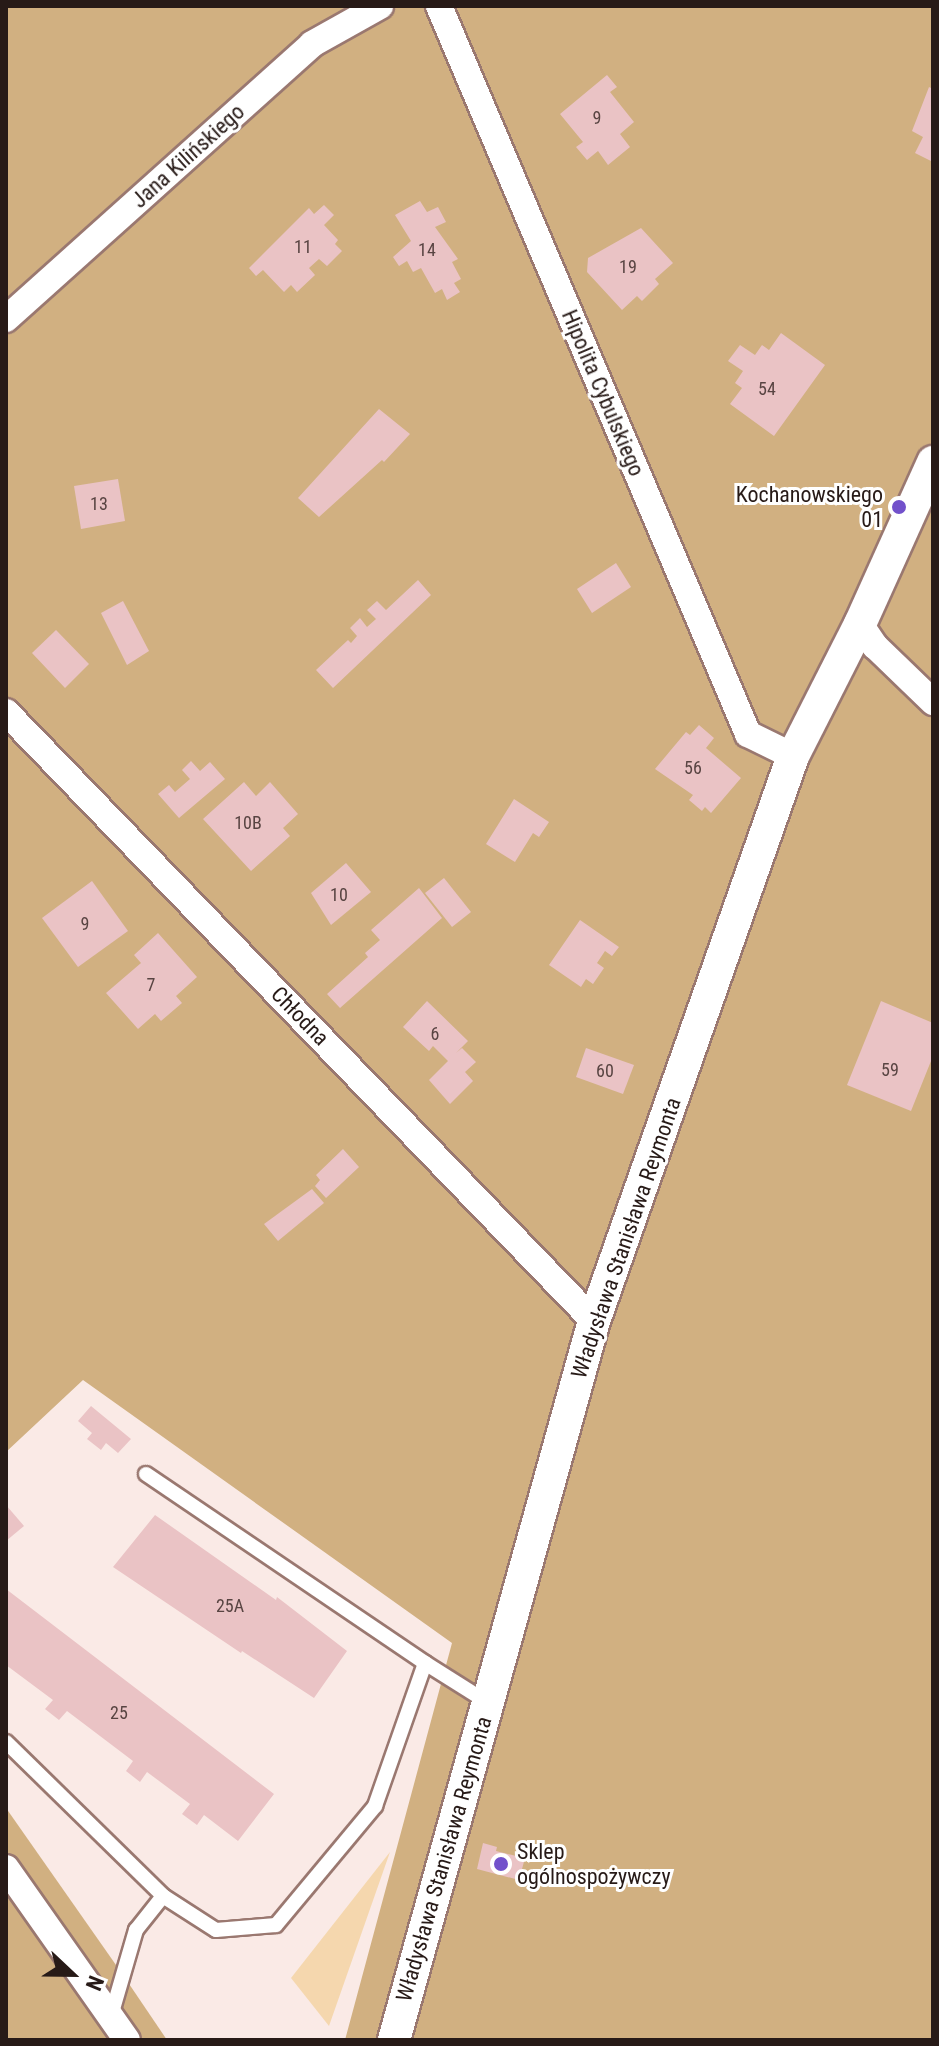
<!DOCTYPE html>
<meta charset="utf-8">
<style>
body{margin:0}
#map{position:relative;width:939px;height:2046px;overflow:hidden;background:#faeae6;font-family:"Roboto Condensed",sans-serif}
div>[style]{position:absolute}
.green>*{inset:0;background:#f5d7ae}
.forest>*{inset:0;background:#d1b081}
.building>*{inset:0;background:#eac3c5}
.roads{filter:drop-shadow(2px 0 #9a7870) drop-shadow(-2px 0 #9a7870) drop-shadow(0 2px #9a7870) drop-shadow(0 -2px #9a7870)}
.service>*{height:14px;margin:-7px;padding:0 7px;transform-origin:7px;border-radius:7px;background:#fff}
.minor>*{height:26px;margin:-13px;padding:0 13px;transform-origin:13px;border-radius:13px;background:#fff}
.tertiary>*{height:32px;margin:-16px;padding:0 16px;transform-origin:16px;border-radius:16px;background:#fff}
.dots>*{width:22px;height:22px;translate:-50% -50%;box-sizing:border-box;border:4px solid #fff;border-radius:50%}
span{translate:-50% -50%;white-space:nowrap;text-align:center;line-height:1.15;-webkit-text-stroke:6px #fff;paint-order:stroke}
.number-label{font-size:18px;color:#584442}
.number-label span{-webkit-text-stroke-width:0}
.street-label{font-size:22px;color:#271a17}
.poi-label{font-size:22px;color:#271a17}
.right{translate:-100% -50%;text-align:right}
.left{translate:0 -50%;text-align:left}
.frame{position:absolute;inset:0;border:8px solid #271a17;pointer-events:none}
.north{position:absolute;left:32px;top:1934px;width:80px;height:80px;-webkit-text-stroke:6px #fff;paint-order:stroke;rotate:112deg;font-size:22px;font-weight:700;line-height:32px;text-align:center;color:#271a17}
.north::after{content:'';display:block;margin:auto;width:28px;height:36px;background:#271a17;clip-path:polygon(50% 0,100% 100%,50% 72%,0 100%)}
</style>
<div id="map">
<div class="green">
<i style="clip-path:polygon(390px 1852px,329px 2026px,291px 1978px)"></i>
</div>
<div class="forest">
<i style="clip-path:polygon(6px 6px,933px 6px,933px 2040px,345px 2040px,452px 1643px,83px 1380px,6px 1452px)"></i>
<i style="clip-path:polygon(6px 1808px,123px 1975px,167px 2040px,6px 2040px)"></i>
</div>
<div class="building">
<i style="clip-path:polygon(607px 75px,617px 87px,610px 92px,634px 122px,620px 134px,630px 147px,608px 165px,598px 151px,587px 160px,576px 147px,583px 142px,560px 114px)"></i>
<i style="clip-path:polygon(929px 87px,933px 89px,933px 162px,915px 153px,923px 137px,912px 131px)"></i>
<i style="clip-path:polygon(420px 201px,427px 212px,438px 207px,446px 222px,435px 227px,458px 259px,452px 262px,461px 279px,454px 283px,460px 292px,447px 300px,442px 289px,435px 293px,421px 268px,413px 272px,407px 261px,399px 266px,393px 257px,411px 241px,395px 215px)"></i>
<i style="clip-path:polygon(324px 205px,334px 215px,324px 225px,338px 240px,335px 244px,342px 251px,327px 266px,319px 259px,309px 268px,315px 275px,297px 292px,291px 285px,284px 292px,263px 270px,256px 276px,249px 268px,309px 208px,314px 214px)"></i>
<i style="clip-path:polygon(641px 228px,673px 263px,655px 279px,659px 284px,642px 301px,637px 296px,622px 310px,587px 272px,588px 258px)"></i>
<i style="clip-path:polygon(781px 333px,825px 365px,774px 436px,730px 404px,742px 388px,735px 383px,743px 371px,728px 361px,740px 345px,755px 355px,762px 345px,769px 350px)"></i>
<i style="clip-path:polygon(379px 409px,410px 434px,384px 462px,382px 460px,319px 517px,298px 498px)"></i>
<i style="clip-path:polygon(118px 479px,125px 521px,81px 529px,74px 486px)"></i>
<i style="clip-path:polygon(616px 563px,631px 587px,592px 613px,577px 589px)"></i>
<i style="clip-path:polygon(418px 580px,431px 595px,333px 688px,316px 670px,348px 640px,351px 643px,357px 636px,350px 628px,360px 618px,367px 627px,376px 619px,367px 610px,377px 601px,386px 610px)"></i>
<i style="clip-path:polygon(123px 601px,149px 651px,127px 665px,101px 613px)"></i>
<i style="clip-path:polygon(56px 630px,89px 664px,65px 688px,32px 653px)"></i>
<i style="clip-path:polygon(699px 725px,714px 738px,706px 748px,741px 778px,711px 813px,705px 807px,702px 811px,689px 800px,693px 795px,655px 769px,686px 732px,690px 735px)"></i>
<i style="clip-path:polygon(191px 761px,200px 771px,210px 762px,225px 779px,179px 818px,158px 794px,169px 785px,175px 792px,190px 779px,182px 770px)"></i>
<i style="clip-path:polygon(244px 782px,256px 796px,270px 782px,298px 814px,283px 828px,290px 836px,251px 871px,203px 819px)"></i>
<i style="clip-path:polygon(514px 799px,549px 822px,539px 837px,533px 833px,515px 862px,486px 844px)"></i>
<i style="clip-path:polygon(346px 863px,371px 892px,331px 925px,311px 893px)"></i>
<i style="clip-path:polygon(444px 878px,471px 912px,452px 927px,425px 893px)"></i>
<i style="clip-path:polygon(92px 881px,128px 931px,78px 967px,42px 918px)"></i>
<i style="clip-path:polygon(419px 888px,442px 918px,340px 1008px,327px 994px,368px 957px,365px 953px,380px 940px,371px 930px)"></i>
<i style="clip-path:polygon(580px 920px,619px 947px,612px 956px,605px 951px,597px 963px,604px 968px,593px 984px,586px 979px,581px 987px,549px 965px)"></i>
<i style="clip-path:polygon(158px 933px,197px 977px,176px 996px,182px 1003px,161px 1021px,155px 1014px,138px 1029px,106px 993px,141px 963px,134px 955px)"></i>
<i style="clip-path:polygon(427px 1001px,468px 1041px,456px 1053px,462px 1048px,476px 1062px,465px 1072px,473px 1081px,450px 1104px,429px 1080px,448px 1061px,433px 1046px,429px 1051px,403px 1027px)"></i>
<i style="clip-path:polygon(881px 1001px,933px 1023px,933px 1056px,911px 1111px,847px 1085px)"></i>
<i style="clip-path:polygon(586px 1048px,634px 1065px,623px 1094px,576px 1077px)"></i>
<i style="clip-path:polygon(343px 1149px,359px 1167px,326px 1198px,315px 1186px,320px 1180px,316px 1175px)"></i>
<i style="clip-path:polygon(312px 1189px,324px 1203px,278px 1241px,264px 1224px)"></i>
<i style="clip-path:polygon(91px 1406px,131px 1439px,118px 1453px,106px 1443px,101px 1450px,87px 1439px,92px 1433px,78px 1421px)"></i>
<i style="clip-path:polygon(6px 1505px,24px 1526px,6px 1541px)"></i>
<i style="clip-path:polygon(155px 1515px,276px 1600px,277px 1597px,347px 1651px,314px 1698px,242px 1651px,241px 1653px,113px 1567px)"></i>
<i style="clip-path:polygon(6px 1589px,274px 1794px,238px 1841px,204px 1815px,197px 1825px,182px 1814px,190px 1804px,147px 1772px,140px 1782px,126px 1771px,133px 1761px,67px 1711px,59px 1720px,45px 1709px,53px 1700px,6px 1665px)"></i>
<i style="clip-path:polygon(483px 1843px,497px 1847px,496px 1851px,525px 1858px,519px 1880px,477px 1869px)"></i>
</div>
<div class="roads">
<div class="service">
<i style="left:146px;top:1474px;width:337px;rotate:34.1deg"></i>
<i style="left:425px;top:1663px;width:73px;rotate:32.2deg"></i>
<i style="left:6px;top:1742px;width:220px;rotate:44.4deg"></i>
<i style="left:111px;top:2016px;width:90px;rotate:-73.8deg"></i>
<i style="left:136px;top:1930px;width:43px;rotate:-51.5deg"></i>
<i style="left:163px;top:1896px;width:63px;rotate:32.7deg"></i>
<i style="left:216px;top:1930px;width:60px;rotate:-4.8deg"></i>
<i style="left:276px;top:1925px;width:155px;rotate:-50.2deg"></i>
<i style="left:375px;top:1806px;width:151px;rotate:-70.7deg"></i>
</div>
<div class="minor">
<i style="left:439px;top:6px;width:791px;rotate:67deg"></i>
<i style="left:748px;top:734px;width:50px;rotate:26.1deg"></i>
<i style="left:6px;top:319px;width:411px;rotate:-41.9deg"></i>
<i style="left:312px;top:44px;width:78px;rotate:-29.2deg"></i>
<i style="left:860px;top:624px;width:27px;rotate:56deg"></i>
<i style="left:875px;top:646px;width:81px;rotate:44deg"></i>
<i style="left:6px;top:712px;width:847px;rotate:46.01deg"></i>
<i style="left:6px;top:1868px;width:210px;rotate:54.9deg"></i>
</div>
<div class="tertiary">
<i style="left:394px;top:2040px;width:746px;rotate:-74.46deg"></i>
<i style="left:594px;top:1321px;width:599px;rotate:-70.6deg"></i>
<i style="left:793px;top:756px;width:148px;rotate:-63.1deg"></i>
<i style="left:860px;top:624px;width:178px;rotate:-65.7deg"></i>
</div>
</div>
<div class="dots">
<i style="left:899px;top:507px;background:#7251cb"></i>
<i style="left:501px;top:1864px;background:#7251cb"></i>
</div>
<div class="number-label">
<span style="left:597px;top:118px">9</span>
<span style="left:303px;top:247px">11</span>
<span style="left:427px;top:250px">14</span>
<span style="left:628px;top:267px">19</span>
<span style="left:767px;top:389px">54</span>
<span style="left:99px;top:504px">13</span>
<span style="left:693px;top:768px">56</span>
<span style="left:248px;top:823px">10B</span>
<span style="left:339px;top:895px">10</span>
<span style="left:85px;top:924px">9</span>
<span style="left:151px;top:985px">7</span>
<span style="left:435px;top:1034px">6</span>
<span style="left:890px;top:1070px">59</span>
<span style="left:605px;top:1071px">60</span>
<span style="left:230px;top:1606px">25A</span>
<span style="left:119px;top:1713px">25</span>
</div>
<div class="street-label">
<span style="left:188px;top:156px;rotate:-42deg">Jana Kilińskiego</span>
<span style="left:603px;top:393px;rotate:67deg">Hipolita Cybulskiego</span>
<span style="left:300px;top:1016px;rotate:46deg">Chłodna</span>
<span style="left:626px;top:1238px;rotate:-71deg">Władysława Stanisława Reymonta</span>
<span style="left:444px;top:1859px;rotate:-74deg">Władysława Stanisława Reymonta</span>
</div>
<div class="poi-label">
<span class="right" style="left:883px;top:507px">Kochanowskiego<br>01</span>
<span class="left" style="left:517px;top:1864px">Sklep<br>ogólnospożywczy</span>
</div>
<div class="frame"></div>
<div class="north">N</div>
</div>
